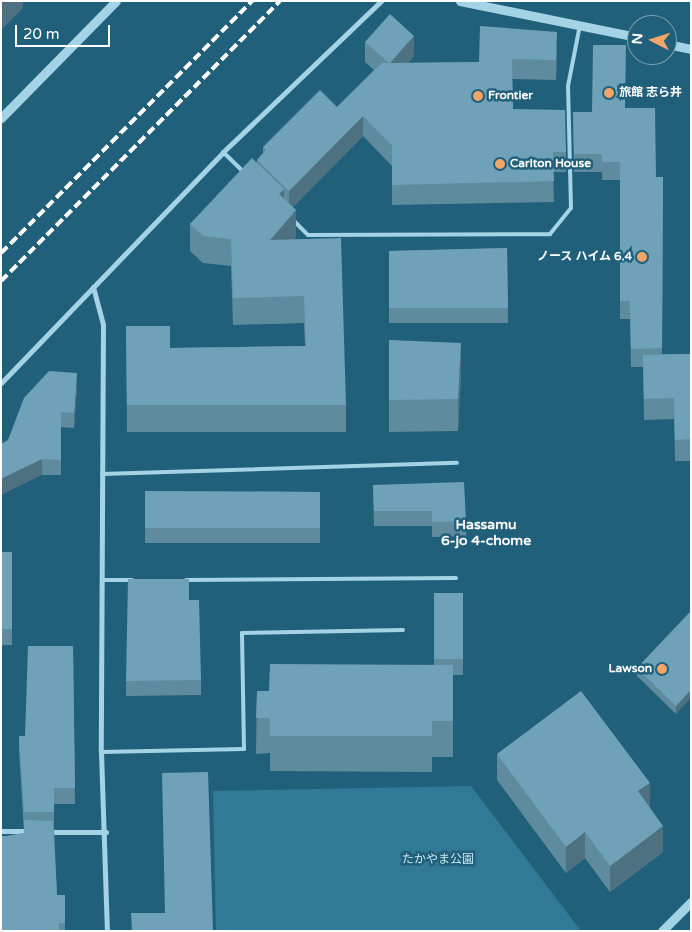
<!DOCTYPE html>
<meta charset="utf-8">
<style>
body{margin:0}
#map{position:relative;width:692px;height:932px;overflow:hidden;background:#21607b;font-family:"Varela Round","Noto Sans JP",sans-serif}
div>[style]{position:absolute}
.green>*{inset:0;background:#317a97}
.service>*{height:4px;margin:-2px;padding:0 2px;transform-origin:2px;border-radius:2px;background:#a4d3e6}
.minor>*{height:5px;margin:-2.5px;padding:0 2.5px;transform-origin:2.5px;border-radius:2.5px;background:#a4d3e6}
.tertiary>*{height:9px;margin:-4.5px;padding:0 4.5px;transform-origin:4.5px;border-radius:4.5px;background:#a4d3e6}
.rail>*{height:4px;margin-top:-2px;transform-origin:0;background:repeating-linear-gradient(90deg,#fff 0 9px,transparent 0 13px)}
.wall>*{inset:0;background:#5f8b9e}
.shaded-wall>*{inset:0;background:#4e7181}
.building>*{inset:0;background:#6fa2b8}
.dots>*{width:14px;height:14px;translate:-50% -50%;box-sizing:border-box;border:2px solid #21607b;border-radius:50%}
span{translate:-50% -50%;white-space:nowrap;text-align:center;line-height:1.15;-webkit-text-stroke:5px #21607b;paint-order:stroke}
.poi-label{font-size:12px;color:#fff;font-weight:700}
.left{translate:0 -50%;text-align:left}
.right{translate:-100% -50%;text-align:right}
.park-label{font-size:12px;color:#c7e8f4}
.neighbourhood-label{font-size:14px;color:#fff;font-weight:700}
.frame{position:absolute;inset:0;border:2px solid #fff;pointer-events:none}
.north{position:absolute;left:627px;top:15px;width:50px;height:50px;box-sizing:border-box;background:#21607b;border:1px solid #7aa0b0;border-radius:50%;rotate:275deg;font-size:14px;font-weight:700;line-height:20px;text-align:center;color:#fff}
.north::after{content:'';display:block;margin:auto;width:18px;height:22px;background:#f2a566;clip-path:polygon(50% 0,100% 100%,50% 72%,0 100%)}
.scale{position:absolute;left:15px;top:25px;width:95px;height:22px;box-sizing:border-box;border:2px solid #fff;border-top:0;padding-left:6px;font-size:15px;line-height:18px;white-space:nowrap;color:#fff;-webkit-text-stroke:4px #21607b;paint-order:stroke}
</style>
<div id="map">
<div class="green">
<i style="clip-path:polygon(471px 786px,581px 931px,216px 931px,213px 791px)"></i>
</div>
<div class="service">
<i style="left:223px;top:152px;width:28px;rotate:44deg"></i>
<i style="left:293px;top:220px;width:21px;rotate:45deg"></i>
<i style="left:308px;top:235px;width:242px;rotate:-0.2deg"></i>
<i style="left:550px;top:234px;width:33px;rotate:-51deg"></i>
<i style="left:571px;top:208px;width:122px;rotate:-91.4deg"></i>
<i style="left:568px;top:86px;width:62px;rotate:-78.9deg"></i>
<i style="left:102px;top:474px;width:355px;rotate:-1.8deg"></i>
<i style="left:102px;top:580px;width:30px"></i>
<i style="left:186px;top:580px;width:270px;rotate:-0.4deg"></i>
<i style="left:101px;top:752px;width:143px;rotate:-1.2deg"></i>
<i style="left:244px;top:749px;width:116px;rotate:-91deg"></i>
<i style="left:242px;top:633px;width:161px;rotate:-1.1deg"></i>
</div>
<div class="minor">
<i style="left:93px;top:287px;width:38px;rotate:75deg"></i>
<i style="left:103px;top:324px;width:428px;rotate:90.3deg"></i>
<i style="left:101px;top:752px;width:179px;rotate:88.1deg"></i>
<i style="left:1px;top:383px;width:320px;rotate:-46.1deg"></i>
<i style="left:223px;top:152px;width:219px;rotate:-43.7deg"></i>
<i style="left:1px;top:831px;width:29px"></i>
<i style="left:49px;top:832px;width:57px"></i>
</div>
<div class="tertiary">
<i style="left:460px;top:1px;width:181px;rotate:11.5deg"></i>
<i style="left:667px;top:44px;width:25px;rotate:12deg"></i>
<i style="left:1px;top:118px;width:164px;rotate:-45.5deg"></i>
<i style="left:662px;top:931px;width:41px;rotate:-45deg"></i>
</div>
<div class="rail">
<i style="left:1px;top:253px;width:356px;rotate:-45.1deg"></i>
<i style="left:1px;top:281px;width:395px;rotate:-45.1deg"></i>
</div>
<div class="wall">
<i style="clip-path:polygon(365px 42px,414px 56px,408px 63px,479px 62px,557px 52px,556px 80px,512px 79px,513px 109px,566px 152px,566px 172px,553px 172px,554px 202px,392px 205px,392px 166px,363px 136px,293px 207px,296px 237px,294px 239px,346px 405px,346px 432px,127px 432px,126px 326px,170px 348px,305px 346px,304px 323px,233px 325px,231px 266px,203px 263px,190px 251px,190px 224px,257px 163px,257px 160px,263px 153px,263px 147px,337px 107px,374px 70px,365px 62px)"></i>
<i style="clip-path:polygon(625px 108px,656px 177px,663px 177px,662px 354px,691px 354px,691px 461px,675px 461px,674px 419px,644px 420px,643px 367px,631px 367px,630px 319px,620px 319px,620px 180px,602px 180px,602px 172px,574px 172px,573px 112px,592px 112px)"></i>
<i style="clip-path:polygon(507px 248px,508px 323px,389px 323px,389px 251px)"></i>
<i style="clip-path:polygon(389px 340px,461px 375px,458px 431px,389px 432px)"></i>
<i style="clip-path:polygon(77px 388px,74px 428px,61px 427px,61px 475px,42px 475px,8px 440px)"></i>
<i style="clip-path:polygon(373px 485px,466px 521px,466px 536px,432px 537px,432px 526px,374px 526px)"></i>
<i style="clip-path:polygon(145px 491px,320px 492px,320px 543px,145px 543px)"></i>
<i style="clip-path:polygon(1px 552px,12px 552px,12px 645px,1px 645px)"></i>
<i style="clip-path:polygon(434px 593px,463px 593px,463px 675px,453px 675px,453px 757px,432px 757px,432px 772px,270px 771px,270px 753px,256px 754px,257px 691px,269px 691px,434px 665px)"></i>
<i style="clip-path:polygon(189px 600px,201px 680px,201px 695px,126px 696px,126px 681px)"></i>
<i style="clip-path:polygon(691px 611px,676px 714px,637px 676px,637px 668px)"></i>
<i style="clip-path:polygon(73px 646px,75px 804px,54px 804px,54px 826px,57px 895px,65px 895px,65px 931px,1px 931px,7px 836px,24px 833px,19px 751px,19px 736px,25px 736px)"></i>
<i style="clip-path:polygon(497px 754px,650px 808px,663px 852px,610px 892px,585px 858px,566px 873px,497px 780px)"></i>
</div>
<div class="shaded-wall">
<i style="clip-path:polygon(4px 1px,23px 1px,23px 8px,1px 30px,1px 4px)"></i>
<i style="clip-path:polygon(557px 32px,557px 52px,556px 80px,556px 60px)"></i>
<i style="clip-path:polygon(414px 36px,414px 56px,390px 83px,390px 63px)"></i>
<i style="clip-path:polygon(363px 116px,363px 136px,289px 211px,289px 191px)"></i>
<i style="clip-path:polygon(284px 189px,284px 216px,279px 194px)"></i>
<i style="clip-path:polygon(296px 210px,296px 237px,270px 267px,270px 240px)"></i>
<i style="clip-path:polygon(461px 343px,461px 375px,458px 431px,458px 399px)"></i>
<i style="clip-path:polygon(77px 373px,77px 388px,74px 428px,74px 413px)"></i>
<i style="clip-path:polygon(42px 459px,42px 475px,1px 495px,1px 479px)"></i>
<i style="clip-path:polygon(691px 690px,691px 698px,676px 714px,676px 706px)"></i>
<i style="clip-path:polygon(650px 783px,650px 809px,638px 791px)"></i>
<i style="clip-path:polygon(663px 826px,663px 852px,610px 892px,610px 866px)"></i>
<i style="clip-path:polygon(585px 832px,585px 858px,566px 873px,566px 847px)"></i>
</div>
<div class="building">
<i style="clip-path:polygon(390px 14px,414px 36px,390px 63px,479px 62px,480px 26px,557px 32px,556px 60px,512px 59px,513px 109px,565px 110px,566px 152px,553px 152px,554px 181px,392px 185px,392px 145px,363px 116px,289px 191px,257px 160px,266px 150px,263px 147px,320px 90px,337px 107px,382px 63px,389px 63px,365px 42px)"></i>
<i style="clip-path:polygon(593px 45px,626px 45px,625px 108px,655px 108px,656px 177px,663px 177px,662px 348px,631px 349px,630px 301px,620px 301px,620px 162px,602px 162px,602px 154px,574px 154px,573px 112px,592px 112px)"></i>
<i style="clip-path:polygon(252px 158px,284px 189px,279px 194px,296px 210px,270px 240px,341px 238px,346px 405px,127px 405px,126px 326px,170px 326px,170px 348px,306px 346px,304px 296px,233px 298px,231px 239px,203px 236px,190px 224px)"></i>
<i style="clip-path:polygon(507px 248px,508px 308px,389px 308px,389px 251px)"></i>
<i style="clip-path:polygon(389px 340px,461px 343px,458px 399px,389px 400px)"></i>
<i style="clip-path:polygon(691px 354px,691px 439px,675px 440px,674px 398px,644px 399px,643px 355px)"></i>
<i style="clip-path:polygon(49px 371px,77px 373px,74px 413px,61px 412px,61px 460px,42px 459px,1px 479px,1px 444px,8px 440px,24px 398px)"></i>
<i style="clip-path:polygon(464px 482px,466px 521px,432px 522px,432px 511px,374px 511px,373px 485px)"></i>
<i style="clip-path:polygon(145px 491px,320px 492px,320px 528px,145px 528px)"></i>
<i style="clip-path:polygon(1px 552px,12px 552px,12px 629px,1px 629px)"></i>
<i style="clip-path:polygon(128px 579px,189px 579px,189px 600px,199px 600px,201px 680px,126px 681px)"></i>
<i style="clip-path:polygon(434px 593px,463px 593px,463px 659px,434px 659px)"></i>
<i style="clip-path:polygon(691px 611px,691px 690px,676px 706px,637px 668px)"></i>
<i style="clip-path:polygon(28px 646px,73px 646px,75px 788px,54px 788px,54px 812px,24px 812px,19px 736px,25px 736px)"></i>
<i style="clip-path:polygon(270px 664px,453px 665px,453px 721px,432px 721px,432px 736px,270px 736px,270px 718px,256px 718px,257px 691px,269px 691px)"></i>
<i style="clip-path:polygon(581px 691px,650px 783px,638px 791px,663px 826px,610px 866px,585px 832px,566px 847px,497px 754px)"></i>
<i style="clip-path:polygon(208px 772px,213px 931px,132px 931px,131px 913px,165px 913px,162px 773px)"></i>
<i style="clip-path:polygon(24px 820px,53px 821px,57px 895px,65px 895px,65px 923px,59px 923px,59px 931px,1px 931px,1px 836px,7px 836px,24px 833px)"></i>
</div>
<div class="dots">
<i style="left:609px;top:93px;background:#f2a566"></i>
<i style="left:478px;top:96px;background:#f2a566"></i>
<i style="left:500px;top:164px;background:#f2a566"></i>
<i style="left:642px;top:257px;background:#f2a566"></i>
<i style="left:662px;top:669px;background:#f2a566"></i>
</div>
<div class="poi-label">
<span class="left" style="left:619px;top:93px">旅館 志ら井</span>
<span class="left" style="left:488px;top:96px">Frontier</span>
<span class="left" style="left:510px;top:164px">Carlton House</span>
<span class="right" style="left:632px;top:257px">ノース ハイム 6.4</span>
<span class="right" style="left:652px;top:669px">Lawson</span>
</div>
<div class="park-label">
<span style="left:438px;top:860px">たかやま公園</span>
</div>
<div class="neighbourhood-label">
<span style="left:486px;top:533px">Hassamu<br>6-jo 4-chome</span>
</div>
<div class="frame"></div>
<div class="north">N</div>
<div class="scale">20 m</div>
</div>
